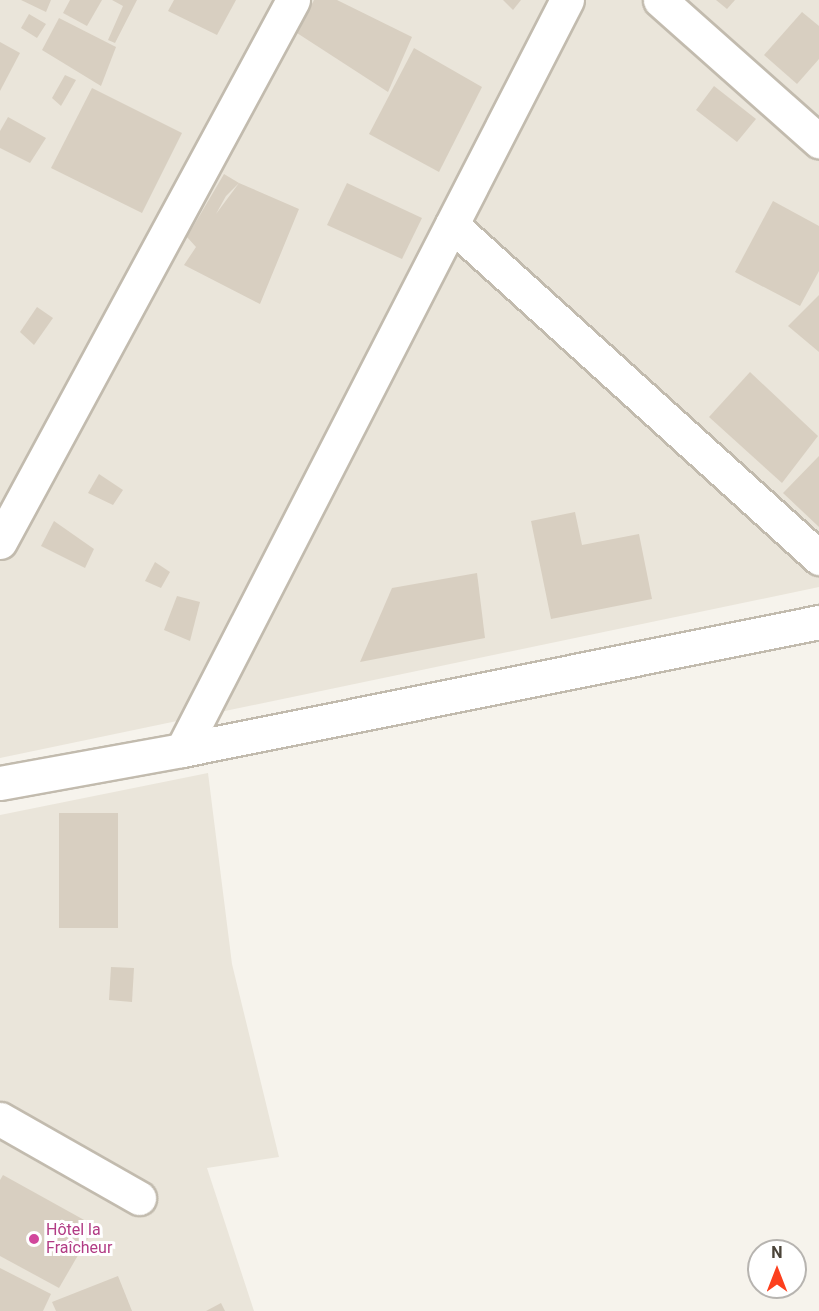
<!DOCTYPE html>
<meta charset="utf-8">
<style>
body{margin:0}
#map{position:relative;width:819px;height:1311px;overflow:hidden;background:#f6f3ec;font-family:Roboto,sans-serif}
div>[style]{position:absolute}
.residential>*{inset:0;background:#eae5da}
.building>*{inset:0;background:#d8cfc1}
.roads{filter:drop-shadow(2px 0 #c2bbae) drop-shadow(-2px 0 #c2bbae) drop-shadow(0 2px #c2bbae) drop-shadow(0 -2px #c2bbae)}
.street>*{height:33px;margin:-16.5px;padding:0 16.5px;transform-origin:16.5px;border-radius:16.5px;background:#fff}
.dots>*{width:16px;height:16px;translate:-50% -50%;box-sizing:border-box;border:3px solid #fff;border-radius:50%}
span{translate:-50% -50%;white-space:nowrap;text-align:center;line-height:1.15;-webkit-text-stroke:6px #fff;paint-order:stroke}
.hotel-label{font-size:16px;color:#b23c85}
.left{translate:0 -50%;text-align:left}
.north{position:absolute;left:747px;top:1239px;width:60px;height:60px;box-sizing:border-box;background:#fff;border:2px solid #b7b4b0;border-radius:50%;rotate:0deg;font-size:16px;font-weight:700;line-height:24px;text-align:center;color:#4b4439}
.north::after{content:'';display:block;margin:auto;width:21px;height:27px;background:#fc3f1d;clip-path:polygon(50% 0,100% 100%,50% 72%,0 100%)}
</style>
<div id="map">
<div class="residential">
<i style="clip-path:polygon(0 0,819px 0,819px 587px,0 758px)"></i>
<i style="clip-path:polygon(208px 773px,232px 964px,279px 1157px,207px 1168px,254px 1311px,0 1311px,0 815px)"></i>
</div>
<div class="building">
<i style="clip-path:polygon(21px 0,51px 0,46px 12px)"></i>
<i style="clip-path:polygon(70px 0,102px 0,87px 26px,63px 13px)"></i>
<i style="clip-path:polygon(112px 0,137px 0,115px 43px,108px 40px,123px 6px)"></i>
<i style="clip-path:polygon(174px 0,236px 0,217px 35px,168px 11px)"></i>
<i style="clip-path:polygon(314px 0,337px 0,412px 37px,388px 92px,297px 33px)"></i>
<i style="clip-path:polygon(503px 0,521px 0,513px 10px)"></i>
<i style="clip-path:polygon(716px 0,735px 0,727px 9px)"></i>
<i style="clip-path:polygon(802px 12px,819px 26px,819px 59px,797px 84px,764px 55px)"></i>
<i style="clip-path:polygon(29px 14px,46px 24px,37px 38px,21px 28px)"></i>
<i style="clip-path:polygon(59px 18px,116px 47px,101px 86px,42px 50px)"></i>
<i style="clip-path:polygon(0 42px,20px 53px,0 91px)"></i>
<i style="clip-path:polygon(414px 48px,482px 87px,439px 172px,369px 134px)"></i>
<i style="clip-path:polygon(65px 75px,76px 80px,61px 106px,52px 98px)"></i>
<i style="clip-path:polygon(714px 86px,756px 119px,737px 142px,696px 110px)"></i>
<i style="clip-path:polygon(92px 88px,182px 133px,142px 213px,51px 168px)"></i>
<i style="clip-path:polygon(8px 117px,46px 138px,30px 163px,0 148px,0 131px)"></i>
<i style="clip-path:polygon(224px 174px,239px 183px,226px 196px,216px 214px,239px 183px,299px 209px,260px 304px,184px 265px,196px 247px,187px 237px)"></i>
<i style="clip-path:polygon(347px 183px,422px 218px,402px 259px,327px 225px)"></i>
<i style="clip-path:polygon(773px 201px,819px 226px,819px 271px,800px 306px,735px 272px)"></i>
<i style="clip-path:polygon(819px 295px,819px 352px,788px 326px)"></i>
<i style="clip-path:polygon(37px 307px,53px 318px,34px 345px,20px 332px)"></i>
<i style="clip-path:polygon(750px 372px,818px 436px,782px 483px,709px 417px)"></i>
<i style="clip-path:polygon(819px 456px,819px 527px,783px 493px)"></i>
<i style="clip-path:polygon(99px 474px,123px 490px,113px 505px,88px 493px)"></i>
<i style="clip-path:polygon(575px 512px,582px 545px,639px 534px,652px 599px,551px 619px,531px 521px)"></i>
<i style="clip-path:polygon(54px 521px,94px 549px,85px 568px,41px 546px)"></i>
<i style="clip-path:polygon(155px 562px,170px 572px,161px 588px,145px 581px)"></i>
<i style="clip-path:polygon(477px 573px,485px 638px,360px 662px,392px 588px)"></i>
<i style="clip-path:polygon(177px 596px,200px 602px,190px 641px,164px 630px)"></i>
<i style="clip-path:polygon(59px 813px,118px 813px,118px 928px,59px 928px)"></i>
<i style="clip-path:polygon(111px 967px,134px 968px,132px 1002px,109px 1000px)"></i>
<i style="clip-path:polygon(3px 1175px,95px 1226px,59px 1288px,0 1256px,0 1180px)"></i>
<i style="clip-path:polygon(0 1268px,51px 1294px,43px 1311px,0 1311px)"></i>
<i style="clip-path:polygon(118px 1276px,132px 1311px,56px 1311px,52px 1302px)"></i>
<i style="clip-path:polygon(221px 1303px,225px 1311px,206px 1311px)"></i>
</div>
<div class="roads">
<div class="street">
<i style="left:660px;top:0;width:213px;rotate:41.6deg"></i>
<i style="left:452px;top:225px;width:496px;rotate:42.2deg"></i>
<i style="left:0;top:542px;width:616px;rotate:-61.6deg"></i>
<i style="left:182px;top:750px;width:843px;rotate:-62.83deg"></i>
<i style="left:0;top:783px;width:185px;rotate:-10.3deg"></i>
<i style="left:182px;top:750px;width:650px;rotate:-11.36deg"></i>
<i style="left:0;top:1119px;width:160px;rotate:29.6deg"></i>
</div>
</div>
<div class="dots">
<i style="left:34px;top:1239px;background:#d1479c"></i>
</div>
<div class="hotel-label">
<span class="left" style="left:46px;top:1239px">Hôtel la<br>Fraîcheur</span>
</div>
<div class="north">N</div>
</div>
